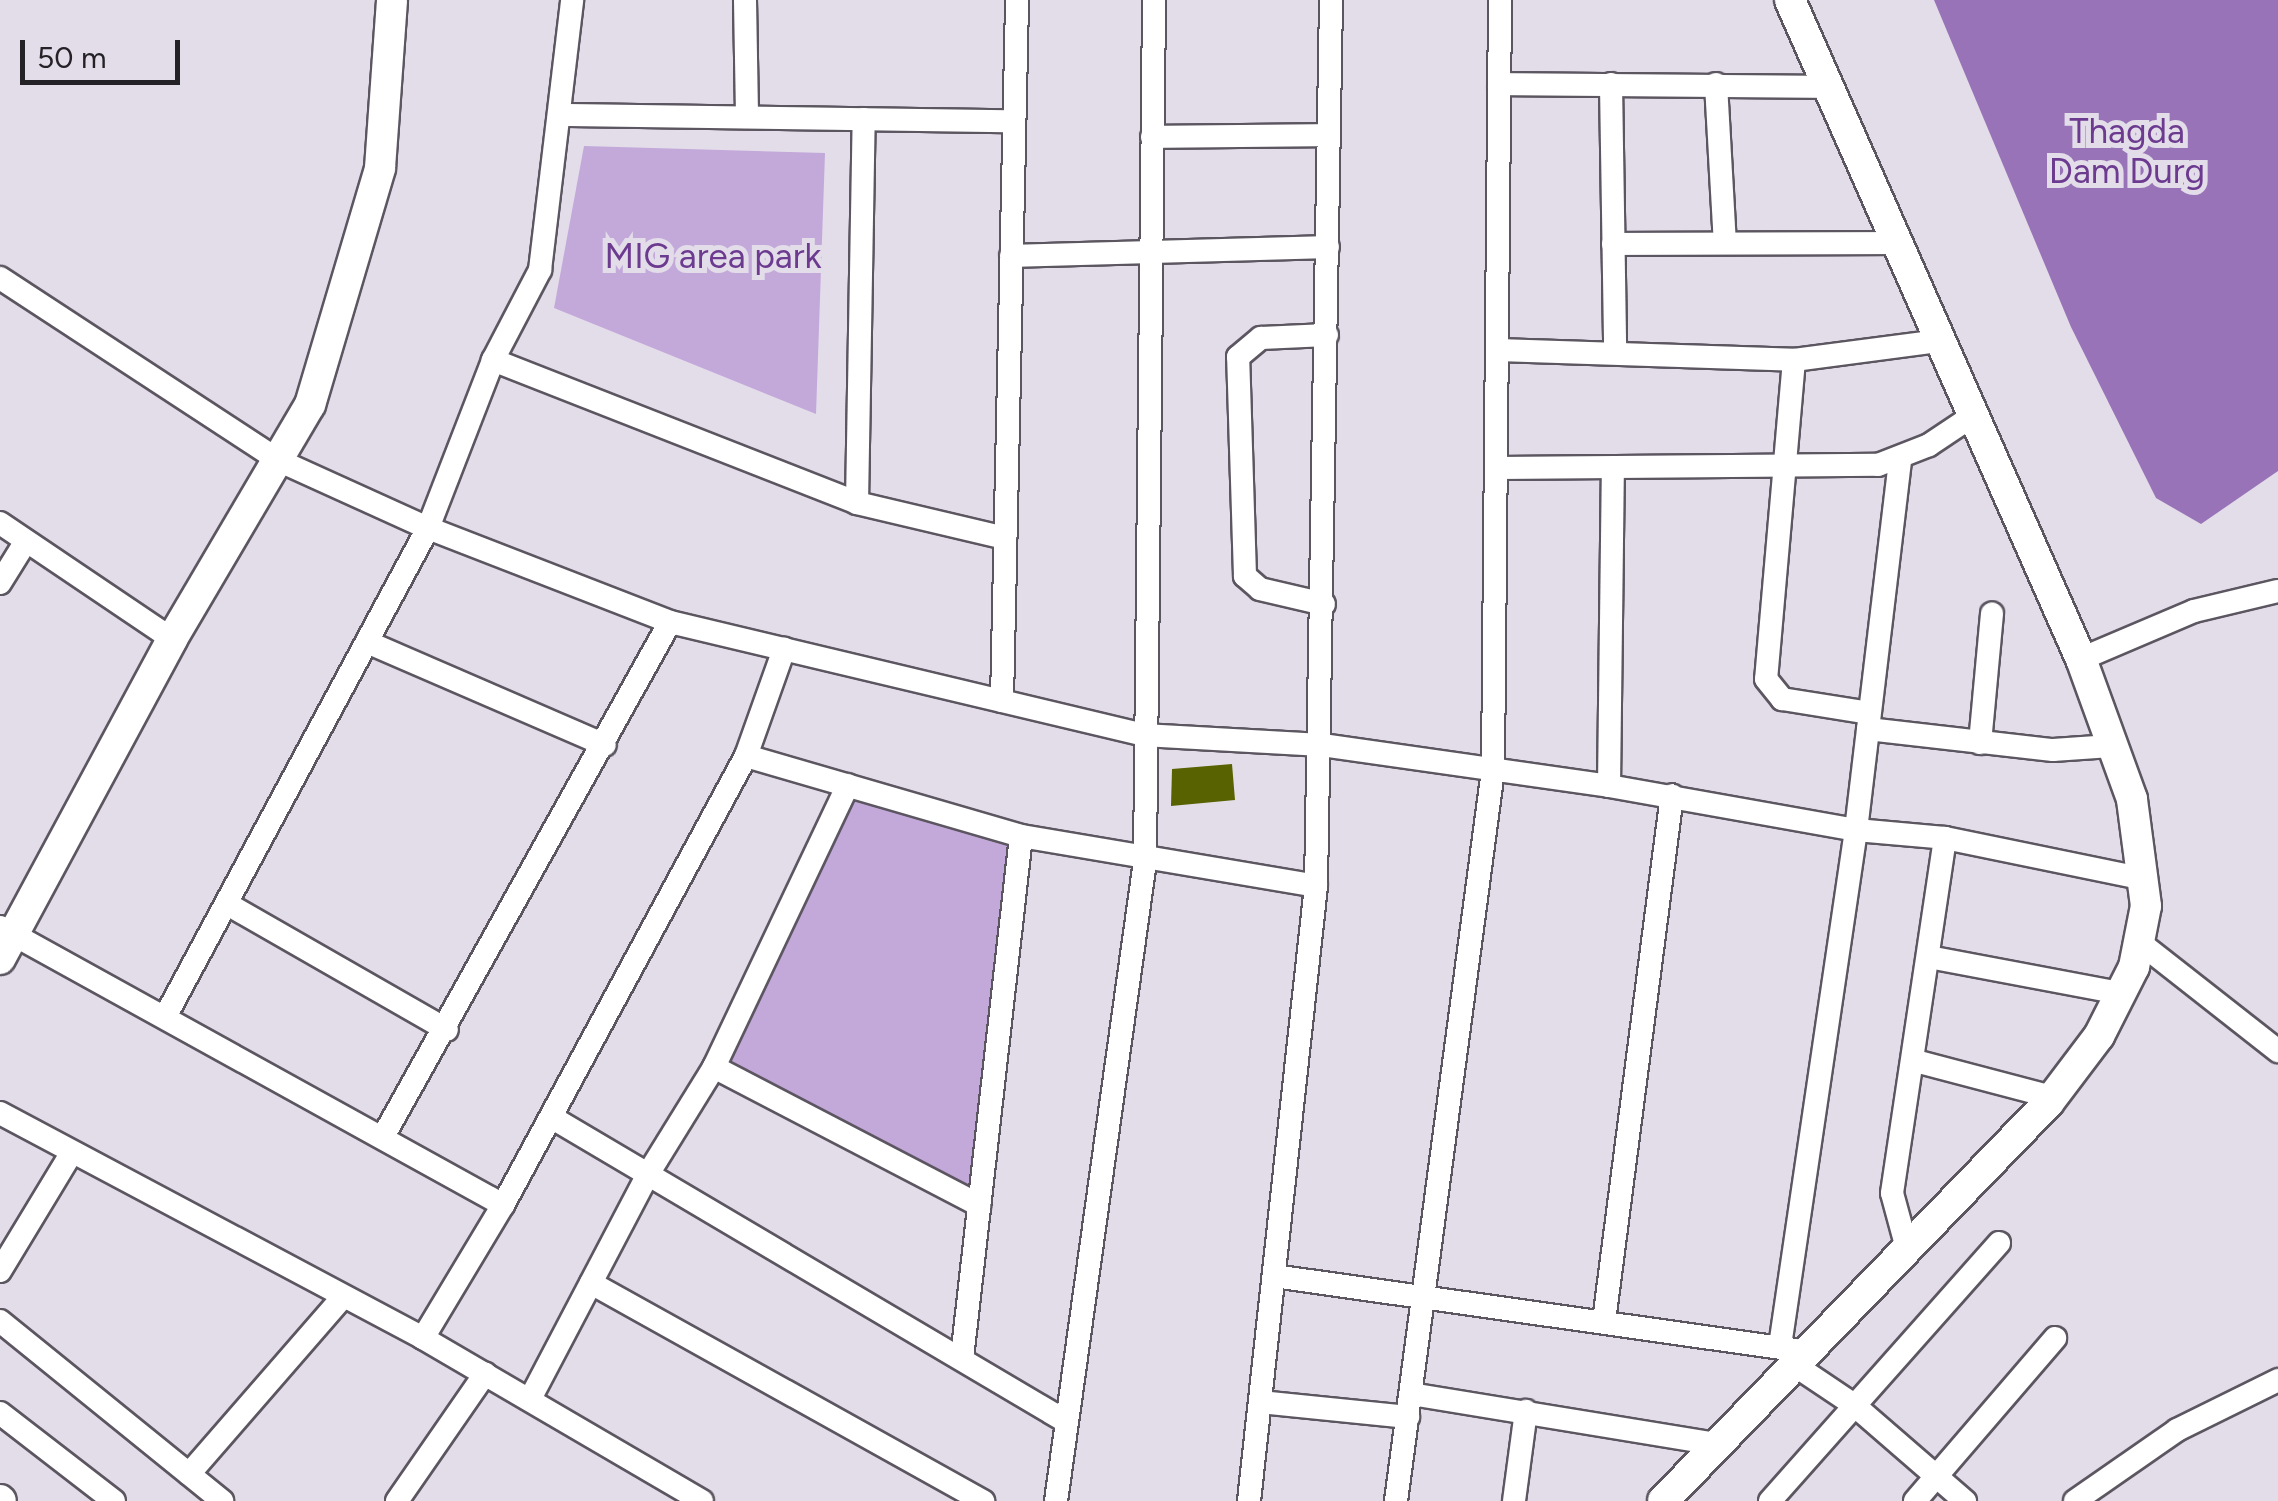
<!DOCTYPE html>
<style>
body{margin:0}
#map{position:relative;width:2278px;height:1501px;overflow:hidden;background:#e3ddea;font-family:Figtree,sans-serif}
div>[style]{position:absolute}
.green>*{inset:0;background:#c3a8da}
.water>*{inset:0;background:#9873b7}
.building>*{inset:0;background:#586201}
.roads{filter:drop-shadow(2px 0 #5c5661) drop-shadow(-2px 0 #5c5661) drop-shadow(0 2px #5c5661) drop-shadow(0 -2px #5c5661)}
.street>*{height:22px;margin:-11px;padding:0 11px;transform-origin:11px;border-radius:11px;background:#fff}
.secondary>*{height:30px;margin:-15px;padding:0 15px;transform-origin:15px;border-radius:15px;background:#fff}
span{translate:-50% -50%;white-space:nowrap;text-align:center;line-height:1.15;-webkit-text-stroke:10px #e3ddea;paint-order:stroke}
.park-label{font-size:35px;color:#6c3b8f}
.scale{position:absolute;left:20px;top:40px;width:160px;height:45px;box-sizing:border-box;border:5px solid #242227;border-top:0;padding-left:12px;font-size:30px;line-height:35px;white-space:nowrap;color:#242227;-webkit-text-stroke:8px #e3ddea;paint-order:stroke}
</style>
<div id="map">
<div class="green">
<i style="clip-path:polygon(584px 146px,825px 153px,816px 414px,554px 308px)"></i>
<i style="clip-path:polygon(848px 785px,1021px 836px,979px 1205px,714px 1067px)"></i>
</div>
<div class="water">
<i style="clip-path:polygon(1934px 0,2278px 0,2278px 471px,2201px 524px,2156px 498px,2071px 327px)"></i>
</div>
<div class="building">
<i style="clip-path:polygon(1232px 764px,1235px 800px,1171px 806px,1172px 769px)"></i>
</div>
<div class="roads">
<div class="street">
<i style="left:745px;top:0;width:117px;rotate:89deg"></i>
<i style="left:1499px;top:84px;width:329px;rotate:0.5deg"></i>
<i style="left:1611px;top:84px;width:268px;rotate:89.1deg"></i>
<i style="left:1716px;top:84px;width:159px;rotate:86.8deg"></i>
<i style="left:562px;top:115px;width:452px;rotate:0.8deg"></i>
<i style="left:1152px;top:137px;width:177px;rotate:-0.6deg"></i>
<i style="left:1613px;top:244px;width:282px;rotate:-0.2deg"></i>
<i style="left:1011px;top:256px;width:317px;rotate:-1.6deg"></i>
<i style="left:0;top:278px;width:334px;rotate:33.2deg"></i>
<i style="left:280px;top:461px;width:162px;rotate:24.4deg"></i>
<i style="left:428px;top:528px;width:260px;rotate:21.2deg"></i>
<i style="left:670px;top:622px;width:486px;rotate:13.4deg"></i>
<i style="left:1143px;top:735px;width:179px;rotate:3.2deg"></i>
<i style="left:1322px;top:745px;width:290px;rotate:8.1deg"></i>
<i style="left:1609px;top:786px;width:251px;rotate:10.1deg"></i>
<i style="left:1856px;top:830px;width:89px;rotate:5.1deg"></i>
<i style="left:1945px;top:838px;width:204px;rotate:11.6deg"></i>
<i style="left:1498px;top:350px;width:296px;rotate:1.9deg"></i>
<i style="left:1794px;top:360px;width:145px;rotate:-7.5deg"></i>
<i style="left:493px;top:360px;width:391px;rotate:21.4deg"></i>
<i style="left:857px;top:503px;width:152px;rotate:13.3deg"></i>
<i style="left:1794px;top:360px;width:320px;rotate:95deg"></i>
<i style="left:1766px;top:679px;width:26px;rotate:51deg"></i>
<i style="left:1782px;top:699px;width:88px;rotate:9.1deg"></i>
<i style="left:1498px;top:468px;width:380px;rotate:-0.5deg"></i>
<i style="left:1878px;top:465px;width:55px;rotate:-21.4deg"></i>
<i style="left:1929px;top:445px;width:50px;rotate:-33.7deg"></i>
<i style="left:857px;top:503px;width:384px;rotate:-89deg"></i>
<i style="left:0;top:523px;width:207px;rotate:34deg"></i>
<i style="left:0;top:583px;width:49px;rotate:-58.2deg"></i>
<i style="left:1324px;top:604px;width:66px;rotate:-166.8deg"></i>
<i style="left:1260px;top:589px;width:20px;rotate:-139deg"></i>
<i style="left:1245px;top:576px;width:219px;rotate:-91.8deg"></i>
<i style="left:1238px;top:357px;width:30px;rotate:-40deg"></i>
<i style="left:1261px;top:338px;width:66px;rotate:-2.6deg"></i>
<i style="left:367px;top:642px;width:259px;rotate:23.4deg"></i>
<i style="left:2081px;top:659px;width:123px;rotate:-23deg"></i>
<i style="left:2194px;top:611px;width:86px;rotate:-13.4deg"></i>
<i style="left:1002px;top:701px;width:701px;rotate:-88.77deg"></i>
<i style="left:1868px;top:729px;width:186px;rotate:6.5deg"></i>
<i style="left:2053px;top:750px;width:58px;rotate:-3.9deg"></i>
<i style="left:1980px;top:743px;width:130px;rotate:-84.7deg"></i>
<i style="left:746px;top:756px;width:114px;rotate:-70.4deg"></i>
<i style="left:1609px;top:786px;width:318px;rotate:-89.3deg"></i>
<i style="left:229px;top:905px;width:251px;rotate:29.8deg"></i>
<i style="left:0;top:927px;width:575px;rotate:28.93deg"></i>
<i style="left:2139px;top:942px;width:177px;rotate:38.1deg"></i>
<i style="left:1929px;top:957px;width:194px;rotate:10.7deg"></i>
<i style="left:165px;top:1017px;width:555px;rotate:-61.73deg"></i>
<i style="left:428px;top:528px;width:180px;rotate:-68.8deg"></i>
<i style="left:493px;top:360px;width:102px;rotate:-62.4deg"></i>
<i style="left:540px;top:270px;width:272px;rotate:-83.2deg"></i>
<i style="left:1915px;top:1061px;width:142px;rotate:14.7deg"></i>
<i style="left:714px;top:1067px;width:299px;rotate:27.5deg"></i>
<i style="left:0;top:1113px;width:479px;rotate:28deg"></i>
<i style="left:423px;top:1338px;width:323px;rotate:30.3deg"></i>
<i style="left:551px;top:1117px;width:599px;rotate:30.59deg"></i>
<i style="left:384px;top:1135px;width:587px;rotate:-60.86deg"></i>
<i style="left:1908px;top:1252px;width:61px;rotate:-105.2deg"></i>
<i style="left:1892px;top:1193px;width:359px;rotate:-81.5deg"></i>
<i style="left:0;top:1271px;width:139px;rotate:-58.8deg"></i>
<i style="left:1274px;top:1276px;width:526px;rotate:8.08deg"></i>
<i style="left:591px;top:1283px;width:449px;rotate:29.1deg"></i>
<i style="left:0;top:1321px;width:286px;rotate:39deg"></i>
<i style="left:1604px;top:1321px;width:530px;rotate:-82.63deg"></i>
<i style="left:423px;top:1338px;width:155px;rotate:-59deg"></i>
<i style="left:503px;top:1205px;width:511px;rotate:-61.58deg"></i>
<i style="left:746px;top:756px;width:286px;rotate:16.2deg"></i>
<i style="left:1021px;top:836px;width:299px;rotate:9.6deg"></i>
<i style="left:1780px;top:1346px;width:522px;rotate:-81.62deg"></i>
<i style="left:1856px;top:830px;width:373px;rotate:-83.2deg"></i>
<i style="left:962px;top:1358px;width:525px;rotate:-83.55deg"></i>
<i style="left:1793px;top:1364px;width:73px;rotate:33.9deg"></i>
<i style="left:1854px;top:1405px;width:147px;rotate:40.9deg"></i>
<i style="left:1411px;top:1394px;width:310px;rotate:9.3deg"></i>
<i style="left:530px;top:1399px;width:254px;rotate:-62.3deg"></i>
<i style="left:648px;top:1174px;width:126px;rotate:-58.3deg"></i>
<i style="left:714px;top:1067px;width:312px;rotate:-64.6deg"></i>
<i style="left:1260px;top:1402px;width:149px;rotate:5.8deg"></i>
<i style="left:0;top:1413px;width:144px;rotate:37.7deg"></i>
<i style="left:189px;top:1474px;width:235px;rotate:-49deg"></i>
<i style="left:397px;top:1501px;width:155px;rotate:-55.3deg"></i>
<i style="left:1056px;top:1501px;width:646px;rotate:-82.08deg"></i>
<i style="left:1145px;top:861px;width:861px;rotate:-89.4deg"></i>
<i style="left:1249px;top:1501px;width:619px;rotate:-83.78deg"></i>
<i style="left:1316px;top:886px;width:886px;rotate:-89.03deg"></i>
<i style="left:1396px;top:1501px;width:737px;rotate:-82.44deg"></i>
<i style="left:1493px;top:770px;width:770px;rotate:-89.48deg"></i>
<i style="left:1514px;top:1501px;width:91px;rotate:-82.4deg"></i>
<i style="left:1770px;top:1501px;width:345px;rotate:-48.4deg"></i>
<i style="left:1915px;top:1501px;width:215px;rotate:-49.3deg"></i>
<i style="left:2075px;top:1501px;width:124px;rotate:-34.8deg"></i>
<i style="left:2177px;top:1430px;width:113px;rotate:-26.3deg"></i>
</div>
<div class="secondary">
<i style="left:0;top:959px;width:363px;rotate:-61.7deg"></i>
<i style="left:172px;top:639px;width:272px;rotate:-59.5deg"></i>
<i style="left:310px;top:405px;width:247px;rotate:-73.5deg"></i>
<i style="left:380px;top:168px;width:168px;rotate:-85.9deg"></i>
<i style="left:0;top:1500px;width:1px;rotate:45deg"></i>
<i style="left:1663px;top:1501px;width:555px;rotate:-45.95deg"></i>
<i style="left:2049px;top:1102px;width:83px;rotate:-52.9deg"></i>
<i style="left:2099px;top:1036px;width:77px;rotate:-63.1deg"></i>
<i style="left:2134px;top:967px;width:62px;rotate:-78.9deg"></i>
<i style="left:2146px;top:906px;width:108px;rotate:-97.5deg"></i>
<i style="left:2132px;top:799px;width:149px;rotate:-110deg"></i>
<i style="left:2081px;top:659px;width:720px;rotate:-113.83deg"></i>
</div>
</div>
<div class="park-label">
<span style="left:2127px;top:151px">Thagda<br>Dam Durg</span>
<span style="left:713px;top:256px">MIG area park</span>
</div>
<div class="scale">50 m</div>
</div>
